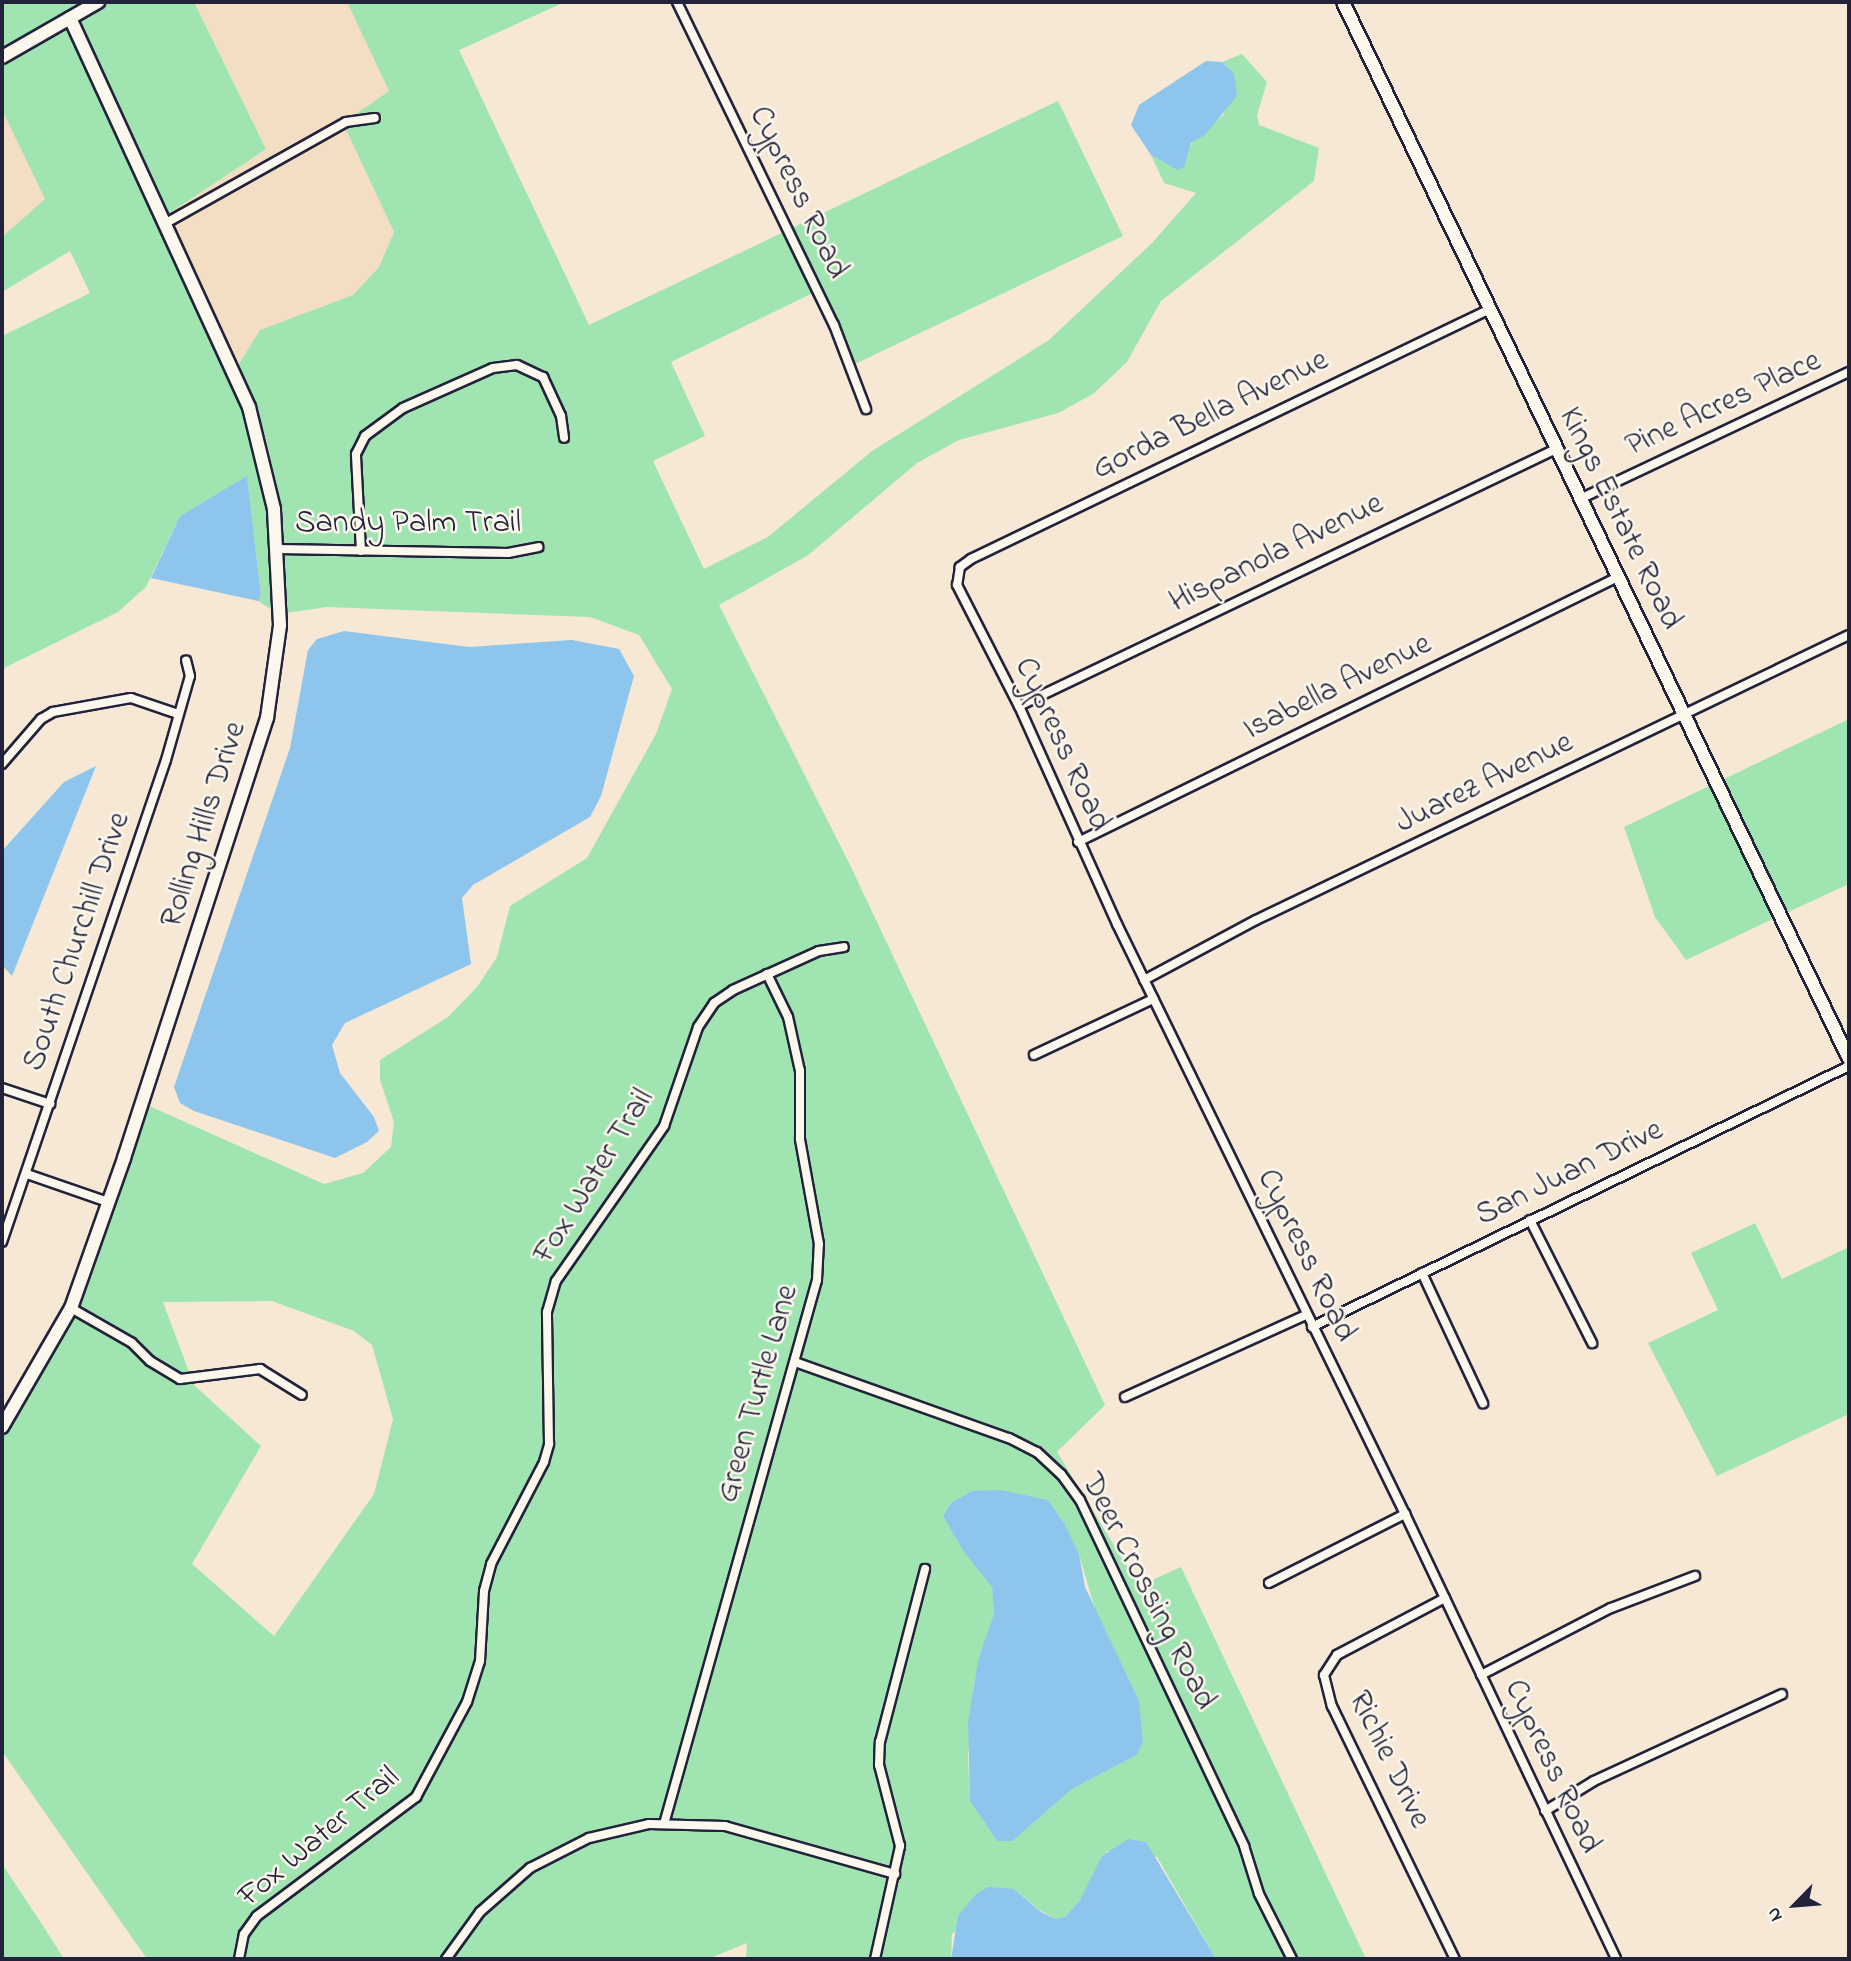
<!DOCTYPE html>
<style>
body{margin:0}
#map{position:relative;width:1851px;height:1961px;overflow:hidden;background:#f6e8d4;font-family:"Indie Flower",sans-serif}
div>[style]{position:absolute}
.built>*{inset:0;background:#f3dec4}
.green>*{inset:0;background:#a0e5b1}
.water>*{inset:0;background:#8ec5ed}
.roads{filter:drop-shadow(2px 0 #22223b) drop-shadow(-2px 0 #22223b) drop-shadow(0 2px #22223b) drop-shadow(0 -2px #22223b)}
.street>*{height:8px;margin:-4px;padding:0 4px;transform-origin:4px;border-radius:4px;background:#fbf7ec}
.secondary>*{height:12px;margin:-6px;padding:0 6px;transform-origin:6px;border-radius:6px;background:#fbf7ec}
span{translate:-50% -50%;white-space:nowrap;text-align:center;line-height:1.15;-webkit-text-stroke:5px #fbf7ec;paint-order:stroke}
.street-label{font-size:32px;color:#22223b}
.frame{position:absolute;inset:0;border:4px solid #22223b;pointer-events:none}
.north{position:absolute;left:1760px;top:1870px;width:70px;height:70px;-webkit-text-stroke:5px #fbf7ec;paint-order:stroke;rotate:245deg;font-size:19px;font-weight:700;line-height:28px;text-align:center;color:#22223b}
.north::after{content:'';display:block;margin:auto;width:24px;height:32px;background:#22223b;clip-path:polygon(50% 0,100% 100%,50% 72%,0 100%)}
</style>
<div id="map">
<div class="built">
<i style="clip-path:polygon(194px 2px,347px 2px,389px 91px,343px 123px,394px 232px,379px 267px,353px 295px,260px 330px,239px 364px,168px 214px,266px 148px)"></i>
<i style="clip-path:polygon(2px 110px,45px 199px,2px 237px)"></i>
</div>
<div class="green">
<i style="clip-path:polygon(2px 2px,88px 2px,2px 51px)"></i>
<i style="clip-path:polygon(108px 2px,194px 2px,266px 149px,168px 214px,77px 20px)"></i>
<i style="clip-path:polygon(evenodd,347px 2px,565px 2px,459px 50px,589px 325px,1058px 101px,1123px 236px,853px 365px,817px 291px,671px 362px,705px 436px,653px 461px,704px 569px,768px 537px,872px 451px,1049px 340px,1152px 243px,1196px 193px,1164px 183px,1151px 155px,1163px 161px,1184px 158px,1192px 143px,1224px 114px,1234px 73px,1222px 62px,1242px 54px,1267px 82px,1257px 115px,1259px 125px,1319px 148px,1314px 181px,1161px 301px,1127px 362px,1093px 394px,1058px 413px,959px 440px,917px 463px,807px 556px,719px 605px,851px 867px,1105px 1405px,1057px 1452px,1139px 1586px,1181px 1567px,1366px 1959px,1216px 1959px,1157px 1857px,1107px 1851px,1080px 1900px,1065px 1917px,1056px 1919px,1041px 1911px,1014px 1889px,952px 1934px,951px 1959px,746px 1959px,747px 1943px,708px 1959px,147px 1959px,2px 1751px,2px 1436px,33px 1389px,76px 1310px,147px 1105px,324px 1184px,363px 1173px,391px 1147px,394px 1122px,380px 1080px,380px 1060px,448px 1017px,477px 987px,497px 957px,510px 906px,587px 858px,656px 734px,672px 689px,639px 635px,590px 617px,327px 607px,286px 613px,282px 533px,274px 475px,266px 439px,239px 364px,260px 330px,353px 295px,379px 267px,394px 232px,343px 123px,389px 91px,347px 2px,272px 1301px,354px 1331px,372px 1345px,393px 1419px,374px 1494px,274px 1636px,192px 1564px,261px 1446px,194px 1385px,163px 1302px,272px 1301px,347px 2px,972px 1491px,1079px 1554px,1137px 1755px,1072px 1789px,1013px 1841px,997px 1841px,970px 1801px,968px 1756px,974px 1683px,994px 1612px,992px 1586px,943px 1516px,952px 1502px,972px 1491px)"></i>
<i style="clip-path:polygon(66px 26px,235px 384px,255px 442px,268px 510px,275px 612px,258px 601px,261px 595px,247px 477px,180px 516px,146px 587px,118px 612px,2px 669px,2px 336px,90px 293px,70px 251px,2px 292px,2px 237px,45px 199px,2px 110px,2px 63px)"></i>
<i style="clip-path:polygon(1849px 719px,1849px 884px,1786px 913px,1722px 780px)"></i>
<i style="clip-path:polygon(1711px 785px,1775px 918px,1686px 960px,1655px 917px,1624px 827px)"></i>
<i style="clip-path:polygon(1755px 1223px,1782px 1279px,1849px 1247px,1849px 1414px,1717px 1476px,1648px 1343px,1718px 1310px,1691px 1253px)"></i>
<i style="clip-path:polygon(2px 1864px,47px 1932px,64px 1959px,2px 1959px)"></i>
</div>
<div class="water">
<i style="clip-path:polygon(1206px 61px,1222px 62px,1234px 73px,1237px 96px,1205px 135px,1191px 143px,1184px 167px,1178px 170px,1151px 155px,1131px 125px,1139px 105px)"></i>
<i style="clip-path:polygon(247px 476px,261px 595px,258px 601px,151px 578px,180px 516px)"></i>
<i style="clip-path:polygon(344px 631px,469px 647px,572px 640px,619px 649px,634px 676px,601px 796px,590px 817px,473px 885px,462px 898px,471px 964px,345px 1023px,332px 1045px,340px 1073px,374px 1117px,379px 1131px,367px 1142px,335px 1158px,194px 1111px,180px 1103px,174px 1087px,290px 748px,308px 650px,317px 639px)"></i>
<i style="clip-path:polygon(96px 766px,12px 976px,2px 965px,2px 851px,64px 782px)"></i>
<i style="clip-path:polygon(1000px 1490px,1048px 1500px,1064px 1523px,1079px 1554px,1085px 1587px,1139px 1701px,1143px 1742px,1137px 1755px,1072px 1789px,1013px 1841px,997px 1841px,970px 1801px,968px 1722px,978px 1661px,994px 1613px,992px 1587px,964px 1552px,943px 1516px,952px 1502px,972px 1491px)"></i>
<i style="clip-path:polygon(1128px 1839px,1146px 1842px,1216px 1959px,951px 1959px,958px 1916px,976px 1894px,988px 1887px,1014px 1889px,1041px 1912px,1056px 1919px,1065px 1917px,1080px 1900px,1102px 1856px)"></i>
</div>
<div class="roads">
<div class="street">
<i style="left:677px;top:2px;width:359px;rotate:64.1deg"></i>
<i style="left:834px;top:325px;width:90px;rotate:69.1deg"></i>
<i style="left:166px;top:223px;width:206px;rotate:-29.3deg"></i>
<i style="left:346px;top:122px;width:29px;rotate:-8deg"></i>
<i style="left:1490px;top:309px;width:576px;rotate:154.28deg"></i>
<i style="left:971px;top:559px;width:14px;rotate:144deg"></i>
<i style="left:960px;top:567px;width:18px;rotate:99deg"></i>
<i style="left:957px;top:585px;width:136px;rotate:62.9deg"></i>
<i style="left:1019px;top:706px;width:239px;rotate:65.8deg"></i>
<i style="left:1117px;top:924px;width:657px;rotate:63.98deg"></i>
<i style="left:1405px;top:1514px;width:492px;rotate:64.6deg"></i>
<i style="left:1580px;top:499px;width:297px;rotate:-25.3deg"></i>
<i style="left:278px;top:549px;width:230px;rotate:1deg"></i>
<i style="left:508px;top:553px;width:31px;rotate:-11deg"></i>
<i style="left:361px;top:551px;width:97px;rotate:-93deg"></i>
<i style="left:356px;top:454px;width:20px;rotate:-63deg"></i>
<i style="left:365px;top:436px;width:47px;rotate:-36.4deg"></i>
<i style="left:403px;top:408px;width:98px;rotate:-24deg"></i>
<i style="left:493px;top:368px;width:24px;rotate:-7deg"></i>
<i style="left:517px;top:365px;width:29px;rotate:25deg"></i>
<i style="left:543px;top:377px;width:43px;rotate:65.2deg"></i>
<i style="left:561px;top:416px;width:22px;rotate:82deg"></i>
<i style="left:1019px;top:706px;width:595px;rotate:-25.58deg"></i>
<i style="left:2px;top:764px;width:60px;rotate:-49.1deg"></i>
<i style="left:41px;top:719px;width:14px;rotate:-30deg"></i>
<i style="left:53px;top:712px;width:79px;rotate:-10.2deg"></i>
<i style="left:131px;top:698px;width:50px;rotate:18.8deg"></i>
<i style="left:1078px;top:842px;width:602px;rotate:-26.14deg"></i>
<i style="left:1144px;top:980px;width:127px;rotate:-28.2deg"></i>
<i style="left:1256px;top:920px;width:658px;rotate:-25.67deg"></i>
<i style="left:1034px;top:1055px;width:132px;rotate:-25.2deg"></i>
<i style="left:2px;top:1088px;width:51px;rotate:18.4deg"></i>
<i style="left:27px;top:1174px;width:86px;rotate:19.1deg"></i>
<i style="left:1530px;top:1220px;width:138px;rotate:63.2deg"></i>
<i style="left:2px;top:1242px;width:509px;rotate:-71.21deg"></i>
<i style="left:166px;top:760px;width:87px;rotate:-74.1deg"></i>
<i style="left:190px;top:676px;width:16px;rotate:-104deg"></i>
<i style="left:1422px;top:1273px;width:144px;rotate:64.9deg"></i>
<i style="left:71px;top:1308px;width:70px;rotate:29.8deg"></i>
<i style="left:132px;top:1343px;width:25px;rotate:45deg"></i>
<i style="left:150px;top:1361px;width:35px;rotate:31deg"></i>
<i style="left:180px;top:1379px;width:81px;rotate:-7.1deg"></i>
<i style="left:260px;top:1369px;width:49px;rotate:31.8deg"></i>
<i style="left:1312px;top:1327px;width:597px;rotate:-25.92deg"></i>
<i style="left:795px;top:1362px;width:227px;rotate:19.6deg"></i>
<i style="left:1009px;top:1438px;width:31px;rotate:27deg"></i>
<i style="left:1037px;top:1452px;width:33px;rotate:43deg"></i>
<i style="left:1061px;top:1474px;width:32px;rotate:54deg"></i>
<i style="left:1080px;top:1500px;width:383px;rotate:64.6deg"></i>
<i style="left:1244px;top:1846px;width:50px;rotate:72.6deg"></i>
<i style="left:1259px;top:1894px;width:73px;rotate:63.1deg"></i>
<i style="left:1125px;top:1397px;width:199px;rotate:-24.4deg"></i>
<i style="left:1269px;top:1583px;width:153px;rotate:-26.9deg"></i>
<i style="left:1445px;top:1598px;width:122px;rotate:152.2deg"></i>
<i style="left:1337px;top:1655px;width:24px;rotate:123deg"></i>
<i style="left:1324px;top:1675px;width:32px;rotate:76deg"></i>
<i style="left:1332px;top:1706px;width:281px;rotate:64.1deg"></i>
<i style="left:1481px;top:1675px;width:146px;rotate:-27.3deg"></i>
<i style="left:1611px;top:1608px;width:90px;rotate:-20.9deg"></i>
<i style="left:1545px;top:1811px;width:57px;rotate:-31.5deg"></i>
<i style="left:1594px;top:1781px;width:207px;rotate:-24.8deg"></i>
<i style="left:664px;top:1824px;width:565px;rotate:-74.29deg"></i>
<i style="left:817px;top:1280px;width:36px;rotate:-87deg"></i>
<i style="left:819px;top:1244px;width:107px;rotate:-100.3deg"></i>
<i style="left:800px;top:1139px;width:68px;rotate:-90deg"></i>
<i style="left:800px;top:1071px;width:55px;rotate:-102.5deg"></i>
<i style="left:788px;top:1017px;width:48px;rotate:-116deg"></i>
<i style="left:239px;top:1959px;width:25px;rotate:-79deg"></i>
<i style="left:244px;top:1934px;width:22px;rotate:-54deg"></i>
<i style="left:257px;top:1916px;width:199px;rotate:-36.8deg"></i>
<i style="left:416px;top:1797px;width:108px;rotate:-61.8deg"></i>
<i style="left:467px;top:1702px;width:43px;rotate:-72.4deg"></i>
<i style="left:480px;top:1661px;width:70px;rotate:-86.7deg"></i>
<i style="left:484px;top:1591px;width:28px;rotate:-75deg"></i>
<i style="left:491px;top:1564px;width:115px;rotate:-62.5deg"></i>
<i style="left:544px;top:1462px;width:19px;rotate:-74deg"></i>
<i style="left:549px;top:1444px;width:132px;rotate:-90.9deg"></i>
<i style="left:547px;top:1312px;width:32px;rotate:-74deg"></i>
<i style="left:556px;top:1281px;width:189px;rotate:-55.1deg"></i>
<i style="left:664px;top:1126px;width:105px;rotate:-71deg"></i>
<i style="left:698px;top:1027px;width:29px;rotate:-56deg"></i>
<i style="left:714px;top:1003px;width:23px;rotate:-34deg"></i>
<i style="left:733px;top:990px;width:94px;rotate:-24.4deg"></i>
<i style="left:819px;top:951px;width:25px;rotate:-9deg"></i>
<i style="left:446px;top:1959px;width:58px;rotate:-54.1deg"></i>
<i style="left:480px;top:1912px;width:67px;rotate:-41.3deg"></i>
<i style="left:530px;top:1868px;width:66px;rotate:-27deg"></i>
<i style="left:589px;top:1838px;width:62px;rotate:-13.1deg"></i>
<i style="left:649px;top:1824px;width:76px;rotate:1.5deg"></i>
<i style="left:725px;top:1826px;width:177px;rotate:15.8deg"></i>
<i style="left:875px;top:1959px;width:116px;rotate:-77.5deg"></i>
<i style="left:900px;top:1846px;width:84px;rotate:-104.5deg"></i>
<i style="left:879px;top:1765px;width:23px;rotate:-88deg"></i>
<i style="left:880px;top:1742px;width:179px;rotate:-75.4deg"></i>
</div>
<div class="secondary">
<i style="left:1343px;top:2px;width:1172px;rotate:64.42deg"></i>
<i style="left:2px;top:57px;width:111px;rotate:-29.8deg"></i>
<i style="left:2px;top:1427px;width:138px;rotate:-59.9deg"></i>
<i style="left:71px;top:1308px;width:159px;rotate:-70.5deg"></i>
<i style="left:124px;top:1158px;width:463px;rotate:-72deg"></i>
<i style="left:267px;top:718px;width:94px;rotate:-82deg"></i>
<i style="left:280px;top:625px;width:116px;rotate:-93deg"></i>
<i style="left:274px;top:509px;width:105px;rotate:-103.8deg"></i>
<i style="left:249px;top:407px;width:428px;rotate:-114.7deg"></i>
</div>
</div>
<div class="street-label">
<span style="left:797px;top:193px;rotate:64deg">Cypress Road</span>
<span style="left:1724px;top:405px;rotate:-25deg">Pine Acres Place</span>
<span style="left:1211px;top:416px;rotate:-26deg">Gorda Bella Avenue</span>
<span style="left:1619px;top:519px;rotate:64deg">Kings Estate Road</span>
<span style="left:408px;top:524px">Sandy Palm Trail</span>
<span style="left:1277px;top:554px;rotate:-26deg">Hispanola Avenue</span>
<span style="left:1338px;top:688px;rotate:-26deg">Isabella Avenue</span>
<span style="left:1061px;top:745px;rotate:65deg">Cypress Road</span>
<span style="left:1485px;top:784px;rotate:-26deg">Juarez Avenue</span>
<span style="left:205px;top:825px;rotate:-72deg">Rolling Hills Drive</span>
<span style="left:78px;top:942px;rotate:-71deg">South Churchill Drive</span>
<span style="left:1570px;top:1174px;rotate:-26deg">San Juan Drive</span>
<span style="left:595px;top:1177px;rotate:-58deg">Fox Water Trail</span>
<span style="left:1305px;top:1256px;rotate:64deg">Cypress Road</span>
<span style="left:759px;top:1394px;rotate:-74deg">Green Turtle Lane</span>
<span style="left:1147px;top:1592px;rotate:63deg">Deer Crossing Road</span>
<span style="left:1388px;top:1760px;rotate:64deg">Richie Drive</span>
<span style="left:1551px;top:1767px;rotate:65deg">Cypress Road</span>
<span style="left:320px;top:1838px;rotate:-40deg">Fox Water Trail</span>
</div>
<div class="frame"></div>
<div class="north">N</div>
</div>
